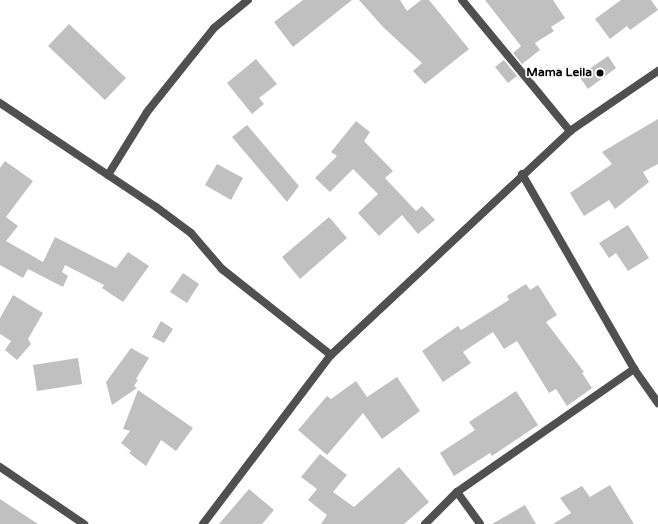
<!DOCTYPE html>
<style>
body{margin:0}
#map{position:relative;width:658px;height:524px;overflow:hidden;background:#fff;font-family:"Varela Round",sans-serif}
div>[style]{position:absolute}
.building>*{inset:0;background:#c0c0c0}
.street>*{height:8px;margin:-4px;padding:0 4px;transform-origin:4px;border-radius:4px;background:#505050}
.dots>*{width:11px;height:11px;translate:-50% -50%;box-sizing:border-box;border:2px solid #fff;border-radius:50%}
span{translate:-50% -50%;white-space:nowrap;text-align:center;line-height:1.15;-webkit-text-stroke:3.5px #fff;paint-order:stroke}
.poi-label{font-size:12px;color:#000;font-weight:700}
.right{translate:-100% -50%;text-align:right}
</style>
<div id="map">
<div class="building">
<i style="clip-path:polygon(303px 0,352px 0,293px 47px,274px 22px)"></i>
<i style="clip-path:polygon(359px 0,400px 0,407px 11px,421px 0,429px 0,469px 49px,425px 84px,413px 71px,422px 63px,383px 27px)"></i>
<i style="clip-path:polygon(485px 0,553px 0,565px 18px,551px 27px,554px 31px,535px 43px,540px 50px,522px 64px,513px 53px,521px 46px)"></i>
<i style="clip-path:polygon(621px 0,651px 0,658px 10px,630px 30px,627px 26px,610px 39px,595px 19px)"></i>
<i style="clip-path:polygon(69px 24px,126px 78px,105px 100px,48px 46px)"></i>
<i style="clip-path:polygon(608px 56px,616px 68px,588px 89px,579px 76px)"></i>
<i style="clip-path:polygon(256px 59px,277px 84px,259px 98px,264px 104px,252px 114px,227px 83px)"></i>
<i style="clip-path:polygon(504px 60px,517px 76px,508px 83px,495px 67px)"></i>
<i style="clip-path:polygon(658px 119px,658px 164px,643px 172px,649px 182px,615px 209px,609px 200px,584px 216px,570px 193px,612px 164px,602px 152px)"></i>
<i style="clip-path:polygon(356px 121px,370px 132px,364px 141px,393px 171px,385px 178px,416px 211px,422px 206px,435px 220px,418px 234px,402px 215px,379px 236px,358px 213px,378px 194px,353px 169px,330px 192px,315px 178px,337px 156px,331px 152px)"></i>
<i style="clip-path:polygon(247px 125px,299px 186px,287px 202px,232px 137px)"></i>
<i style="clip-path:polygon(5px 161px,33px 181px,6px 217px,18px 226px,6px 241px,43px 262px,55px 237px,116px 268px,128px 252px,149px 266px,123px 302px,102px 288px,104px 285px,65px 265px,62px 272px,68px 276px,63px 287px,28px 269px,23px 278px,0 265px,0 168px)"></i>
<i style="clip-path:polygon(217px 164px,243px 178px,231px 200px,205px 185px)"></i>
<i style="clip-path:polygon(329px 217px,347px 238px,300px 279px,282px 257px)"></i>
<i style="clip-path:polygon(628px 225px,649px 258px,628px 271px,616px 253px,609px 258px,599px 243px)"></i>
<i style="clip-path:polygon(183px 273px,199px 284px,187px 303px,170px 292px)"></i>
<i style="clip-path:polygon(526px 284px,530px 290px,538px 285px,557px 315px,546px 322px,584px 372px,582px 373px,592px 388px,567px 406px,556px 389px,549px 393px,517px 341px,504px 349px,493px 332px,463px 352px,471px 363px,443px 382px,422px 351px,458px 326px,461px 330px,509px 300px,507px 296px)"></i>
<i style="clip-path:polygon(13px 295px,43px 313px,28px 339px,31px 344px,17px 360px,5px 350px,11px 341px,0 334px,0 318px)"></i>
<i style="clip-path:polygon(161px 321px,173px 329px,164px 343px,152px 337px)"></i>
<i style="clip-path:polygon(131px 348px,149px 358px,136px 379px,138px 380px,134px 386px,137px 388px,112px 405px,106px 382px)"></i>
<i style="clip-path:polygon(78px 358px,82px 384px,37px 391px,33px 365px)"></i>
<i style="clip-path:polygon(397px 377px,420px 411px,382px 439px,363px 413px,327px 455px,298px 430px,327px 396px,331px 399px,356px 381px,367px 397px)"></i>
<i style="clip-path:polygon(138px 390px,193px 428px,176px 451px,161px 440px,146px 466px,129px 453px,131px 451px,121px 443px,130px 431px,123px 429px)"></i>
<i style="clip-path:polygon(516px 391px,538px 425px,492px 456px,490px 453px,454px 476px,440px 453px,475px 430px,469px 422px)"></i>
<i style="clip-path:polygon(320px 454px,347px 475px,333px 492px,354px 507px,399px 467px,429px 502px,404px 524px,321px 524px,327px 515px,308px 500px,317px 489px,301px 477px)"></i>
<i style="clip-path:polygon(610px 485px,634px 524px,553px 524px,571px 513px,560px 498px,582px 486px,590px 497px)"></i>
<i style="clip-path:polygon(249px 489px,274px 510px,262px 524px,219px 524px)"></i>
<i style="clip-path:polygon(0 499px,38px 524px,0 524px)"></i>
<i style="clip-path:polygon(525px 505px,536px 524px,492px 524px)"></i>
</div>
<div class="street">
<i style="left:462px;top:0;width:170px;rotate:50.5deg"></i>
<i style="left:0;top:103px;width:187px;rotate:33.7deg"></i>
<i style="left:156px;top:207px;width:44px;rotate:36.6deg"></i>
<i style="left:191px;top:233px;width:48px;rotate:49.3deg"></i>
<i style="left:222px;top:269px;width:139px;rotate:38.3deg"></i>
<i style="left:522px;top:174px;width:225px;rotate:60.1deg"></i>
<i style="left:634px;top:369px;width:42px;rotate:54.8deg"></i>
<i style="left:108px;top:175px;width:74px;rotate:-58.2deg"></i>
<i style="left:147px;top:112px;width:107px;rotate:-51.4deg"></i>
<i style="left:214px;top:28px;width:44px;rotate:-39.5deg"></i>
<i style="left:0;top:467px;width:102px;rotate:34.2deg"></i>
<i style="left:457px;top:492px;width:39px;rotate:54deg"></i>
<i style="left:203px;top:524px;width:212px;rotate:-52.9deg"></i>
<i style="left:331px;top:355px;width:328px;rotate:-43.1deg"></i>
<i style="left:570px;top:131px;width:107px;rotate:-34.3deg"></i>
<i style="left:425px;top:524px;width:45px;rotate:-45deg"></i>
<i style="left:457px;top:492px;width:216px;rotate:-34.8deg"></i>
</div>
<div class="dots">
<i style="left:600px;top:73px;background:#000"></i>
</div>
<div class="poi-label">
<span class="right" style="left:592px;top:73px">Mama Leila</span>
</div>
</div>
